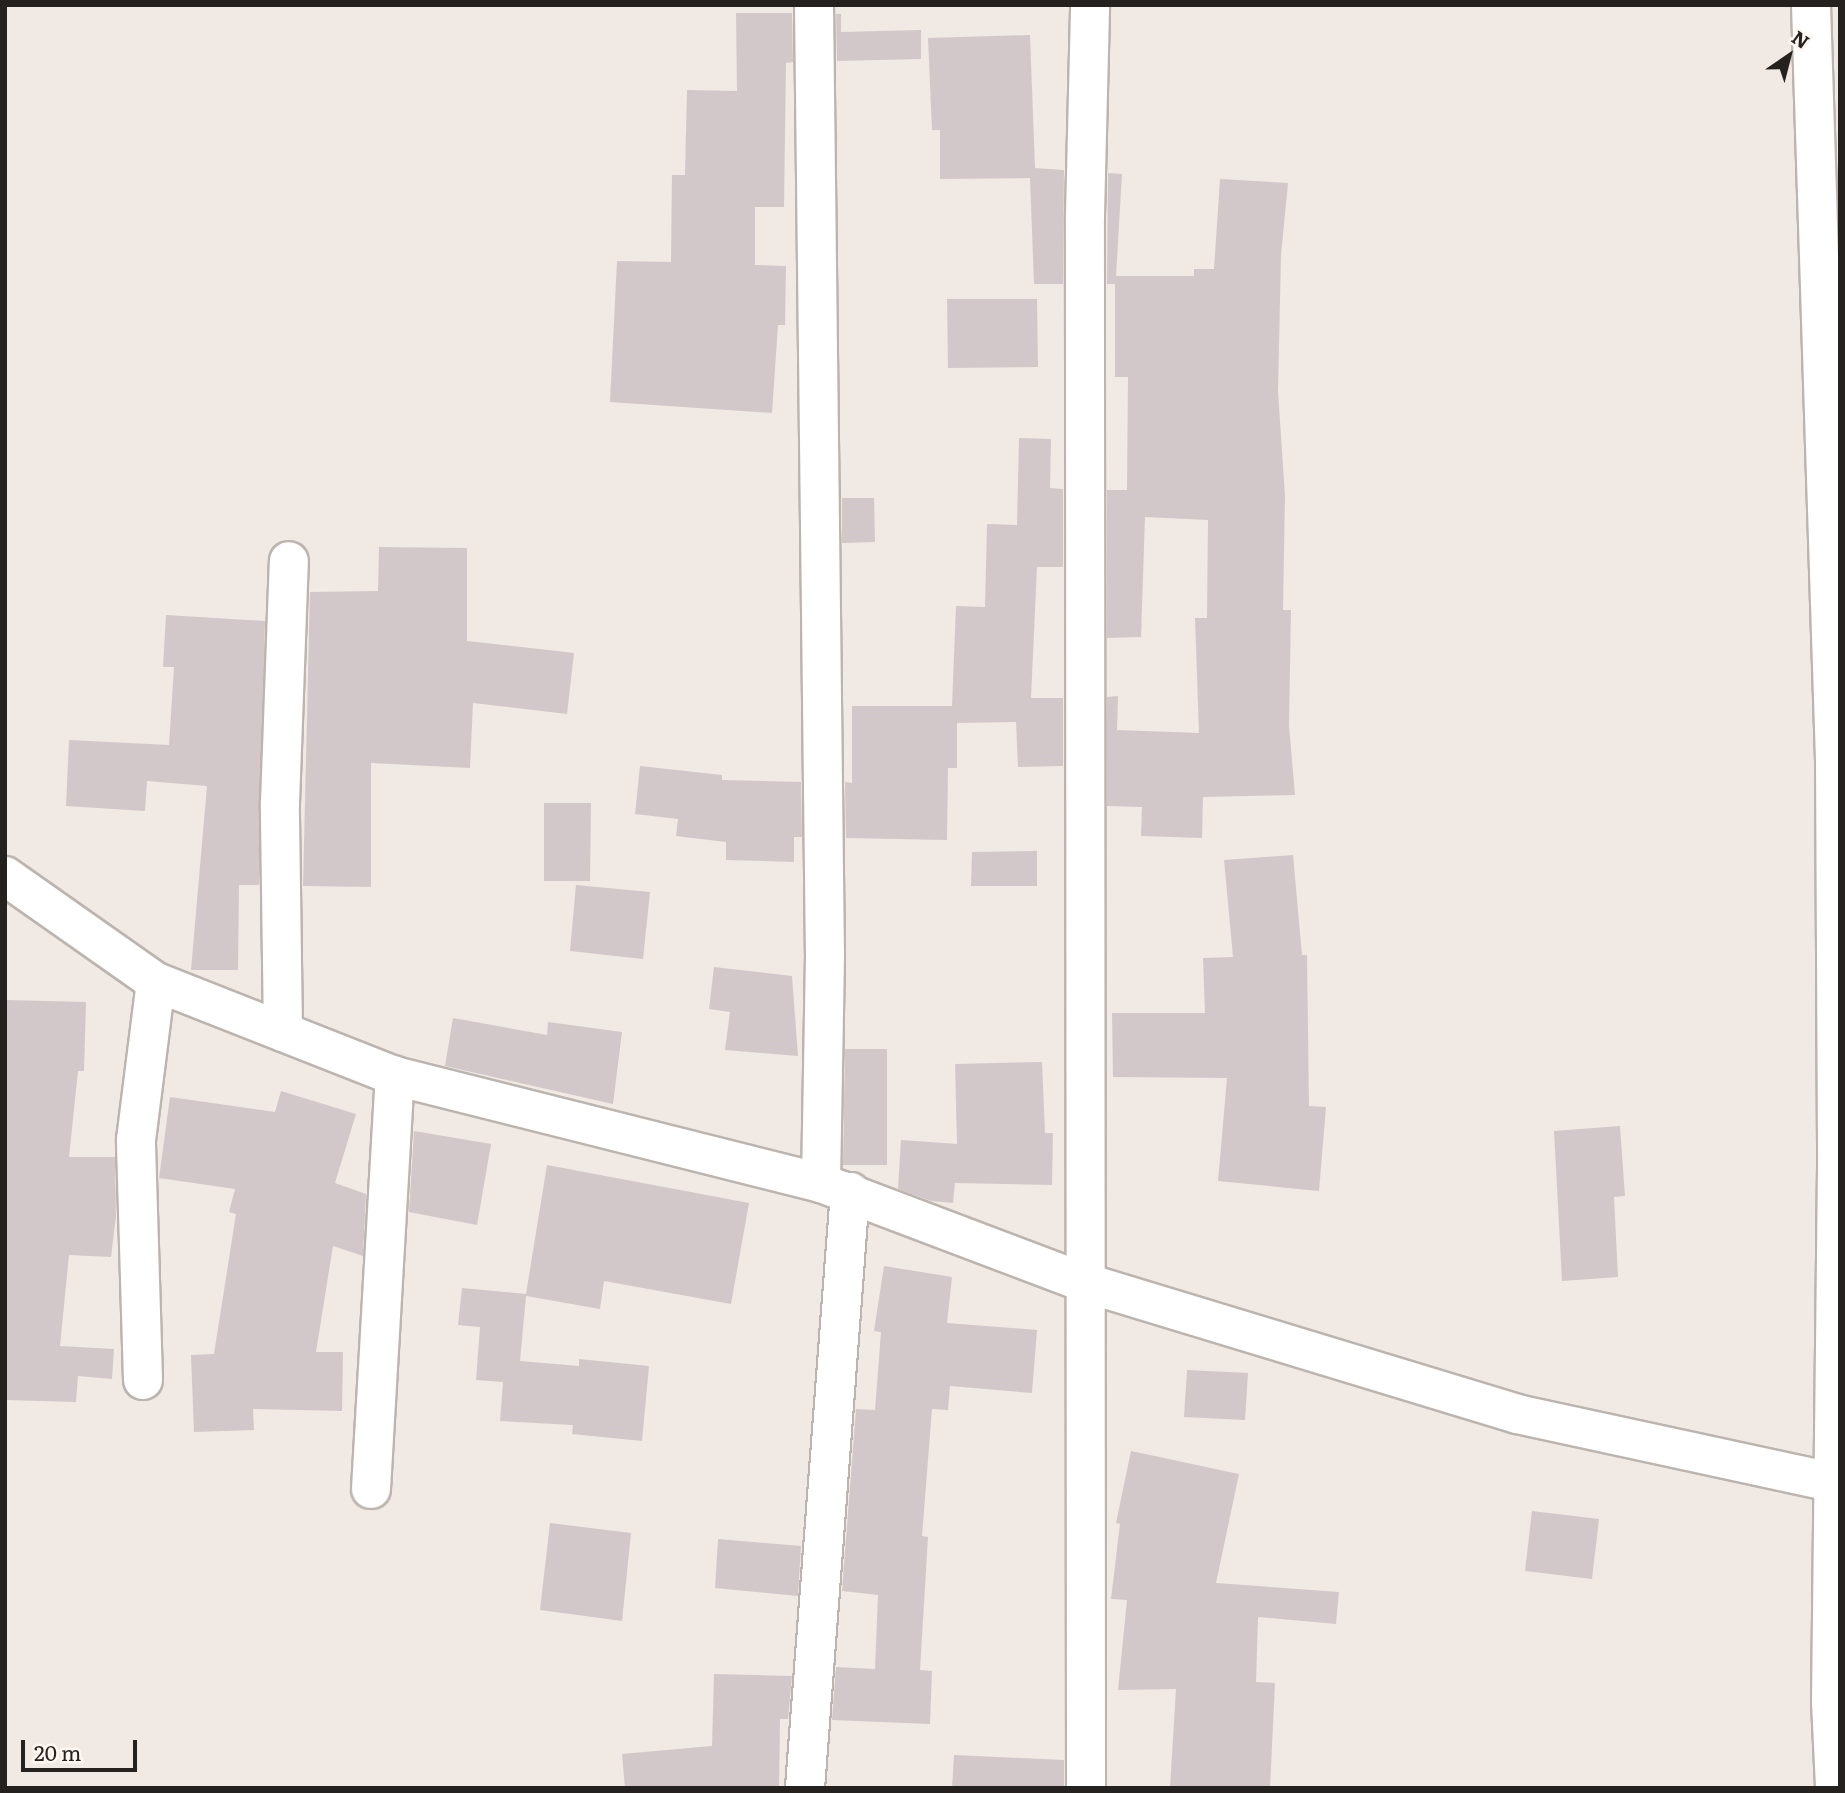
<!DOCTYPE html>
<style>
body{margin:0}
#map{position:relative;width:1845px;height:1793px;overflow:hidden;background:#f1e9e3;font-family:Literata,serif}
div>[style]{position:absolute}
.building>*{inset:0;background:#d2c8ca}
.roads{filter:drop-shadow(2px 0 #bcb4ae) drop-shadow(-2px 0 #bcb4ae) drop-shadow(0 2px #bcb4ae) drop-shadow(0 -2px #bcb4ae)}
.minor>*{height:38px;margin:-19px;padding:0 19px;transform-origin:19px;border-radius:19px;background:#fff}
span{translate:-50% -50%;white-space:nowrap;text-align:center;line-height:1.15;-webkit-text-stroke:5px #fef6f0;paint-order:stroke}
.frame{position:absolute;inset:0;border:7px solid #24211f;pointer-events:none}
.north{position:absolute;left:1754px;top:21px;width:70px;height:70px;-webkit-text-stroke:5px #fef6f0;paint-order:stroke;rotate:35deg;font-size:19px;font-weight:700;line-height:28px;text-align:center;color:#24211f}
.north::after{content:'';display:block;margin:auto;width:24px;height:32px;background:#24211f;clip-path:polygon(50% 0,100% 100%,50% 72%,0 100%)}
.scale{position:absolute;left:21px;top:1740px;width:116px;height:32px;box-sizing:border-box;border:4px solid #24211f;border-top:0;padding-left:9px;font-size:21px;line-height:24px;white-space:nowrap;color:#24211f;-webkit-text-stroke:5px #fef6f0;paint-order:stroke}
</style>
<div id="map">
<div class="building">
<i style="clip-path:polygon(736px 13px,792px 13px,793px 62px,786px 63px,784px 207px,755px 207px,755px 265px,786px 266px,785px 325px,778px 325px,772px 413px,610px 402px,617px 261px,671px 262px,672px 175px,685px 175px,687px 90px,737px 91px)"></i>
<i style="clip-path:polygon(836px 14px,841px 14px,841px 32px,921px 30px,921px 59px,837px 61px)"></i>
<i style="clip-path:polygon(1030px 35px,1035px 168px,1064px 170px,1063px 284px,1034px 284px,1030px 178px,940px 179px,940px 130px,932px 130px,928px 38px)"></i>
<i style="clip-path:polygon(1108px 173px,1122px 174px,1116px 276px,1194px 276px,1194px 269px,1214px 269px,1220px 179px,1288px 183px,1281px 255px,1278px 391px,1285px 496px,1283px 610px,1291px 610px,1289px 726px,1295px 795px,1203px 797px,1202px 838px,1141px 836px,1142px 807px,1107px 806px,1107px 697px,1118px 696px,1117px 730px,1199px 733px,1195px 618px,1207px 618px,1208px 520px,1145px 517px,1141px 637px,1107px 638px,1107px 490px,1127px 490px,1128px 377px,1115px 377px,1115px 284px,1107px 284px)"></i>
<i style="clip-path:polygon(947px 299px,1037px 299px,1038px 367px,948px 368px)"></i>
<i style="clip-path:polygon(1019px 438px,1051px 439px,1050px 488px,1063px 489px,1063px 567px,1037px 567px,1031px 698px,1063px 698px,1063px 766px,1018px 767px,1016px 722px,957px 723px,957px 768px,948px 768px,947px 840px,846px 838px,845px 782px,852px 783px,852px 706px,952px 706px,956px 606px,985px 607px,987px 524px,1017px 525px)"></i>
<i style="clip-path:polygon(842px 498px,874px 498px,875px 542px,842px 543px)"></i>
<i style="clip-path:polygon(379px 547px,467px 548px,467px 641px,574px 653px,567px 714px,473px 703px,470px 768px,371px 763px,371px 887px,303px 886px,310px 592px,378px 591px)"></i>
<i style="clip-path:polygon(166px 615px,265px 621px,259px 885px,239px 885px,238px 970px,191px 970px,207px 786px,147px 781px,145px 811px,66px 806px,69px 740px,169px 745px,174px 667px,163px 667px)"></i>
<i style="clip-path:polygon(640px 766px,722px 775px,722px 780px,801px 782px,802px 837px,794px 837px,794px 862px,726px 860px,726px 842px,676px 836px,678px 819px,635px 814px)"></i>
<i style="clip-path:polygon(544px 803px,591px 803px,590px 881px,544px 881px)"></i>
<i style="clip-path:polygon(1037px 851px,1037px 886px,971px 886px,972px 852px)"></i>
<i style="clip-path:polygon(1293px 855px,1302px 955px,1307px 955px,1309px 1106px,1326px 1107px,1319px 1191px,1218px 1181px,1227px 1078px,1113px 1077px,1112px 1013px,1205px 1013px,1203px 958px,1233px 957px,1224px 860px)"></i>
<i style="clip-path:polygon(576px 885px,650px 892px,643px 959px,570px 951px)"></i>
<i style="clip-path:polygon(714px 967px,792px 976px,798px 1056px,725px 1050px,730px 1012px,709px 1009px)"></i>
<i style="clip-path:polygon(5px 1000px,86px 1002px,84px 1071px,78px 1071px,69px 1157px,115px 1157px,116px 1216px,111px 1257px,69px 1255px,60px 1346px,114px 1349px,112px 1379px,78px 1376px,76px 1402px,5px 1400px)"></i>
<i style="clip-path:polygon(453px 1018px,547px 1035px,548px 1022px,622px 1032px,613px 1104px,445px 1066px)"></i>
<i style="clip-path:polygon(845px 1049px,887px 1049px,887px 1165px,843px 1165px)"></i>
<i style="clip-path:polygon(1042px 1062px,1045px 1133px,1053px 1133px,1052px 1185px,955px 1183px,953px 1203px,931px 1201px,898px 1189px,901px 1140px,957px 1144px,955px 1064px)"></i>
<i style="clip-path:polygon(281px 1091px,356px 1114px,335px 1183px,366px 1194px,363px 1256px,333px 1246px,316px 1352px,343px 1352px,342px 1411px,253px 1409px,254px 1430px,194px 1432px,191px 1355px,214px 1354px,236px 1214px,229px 1212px,235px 1189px,159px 1178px,170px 1097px,275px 1112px)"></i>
<i style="clip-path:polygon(1620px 1126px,1625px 1196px,1614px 1197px,1618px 1277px,1562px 1281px,1554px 1131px)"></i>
<i style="clip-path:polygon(414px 1131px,491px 1144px,477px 1225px,409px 1212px)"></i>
<i style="clip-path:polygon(547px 1165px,749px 1203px,731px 1304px,604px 1281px,600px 1309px,526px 1296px,520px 1361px,579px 1366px,579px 1359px,649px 1366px,642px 1441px,572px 1434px,573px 1425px,500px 1421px,503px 1382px,476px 1380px,480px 1327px,458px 1325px,462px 1288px,526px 1294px)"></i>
<i style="clip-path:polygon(884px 1266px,952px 1277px,947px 1323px,1037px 1330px,1032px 1393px,950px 1386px,948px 1410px,932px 1409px,922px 1536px,928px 1537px,920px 1670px,932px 1671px,930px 1724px,832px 1720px,836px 1667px,875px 1669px,878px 1595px,842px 1591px,856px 1409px,875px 1410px,881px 1332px,874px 1331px)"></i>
<i style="clip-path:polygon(1187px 1370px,1248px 1373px,1245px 1420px,1184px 1417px)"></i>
<i style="clip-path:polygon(1131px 1451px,1239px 1474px,1216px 1583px,1339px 1592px,1336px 1624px,1258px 1617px,1256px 1682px,1275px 1683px,1270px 1788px,1170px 1788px,1176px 1689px,1118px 1690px,1127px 1600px,1111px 1599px,1120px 1524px,1116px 1523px)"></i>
<i style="clip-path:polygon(1532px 1511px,1599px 1519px,1592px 1579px,1525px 1571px)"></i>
<i style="clip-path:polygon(550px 1523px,631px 1533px,622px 1621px,540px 1610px)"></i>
<i style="clip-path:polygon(718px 1539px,801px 1546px,798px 1596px,715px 1588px)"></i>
<i style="clip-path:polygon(714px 1674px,792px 1676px,788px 1719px,780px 1719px,779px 1788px,625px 1788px,622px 1754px,712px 1746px)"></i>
<i style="clip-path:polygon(954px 1755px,1064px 1760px,1064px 1788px,952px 1788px)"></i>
</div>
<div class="roads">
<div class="minor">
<i style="left:814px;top:5px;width:950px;rotate:89.34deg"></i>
<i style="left:825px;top:955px;width:228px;rotate:91deg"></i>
<i style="left:1811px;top:5px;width:757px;rotate:88.18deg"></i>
<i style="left:1835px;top:762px;width:405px;rotate:89.7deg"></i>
<i style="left:1837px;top:1167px;width:535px;rotate:90.64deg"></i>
<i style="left:1831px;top:1702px;width:86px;rotate:87.3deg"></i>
<i style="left:5px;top:876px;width:184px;rotate:35.1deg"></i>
<i style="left:156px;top:982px;width:257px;rotate:21.5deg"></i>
<i style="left:395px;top:1076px;width:439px;rotate:14.1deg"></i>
<i style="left:821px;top:1183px;width:280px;rotate:20.7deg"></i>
<i style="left:1083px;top:1282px;width:454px;rotate:16.9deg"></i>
<i style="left:1517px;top:1414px;width:321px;rotate:12.2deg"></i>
<i style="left:283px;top:1032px;width:229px;rotate:-90.8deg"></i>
<i style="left:280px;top:803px;width:242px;rotate:-87.9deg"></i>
<i style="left:143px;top:1380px;width:240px;rotate:-91.7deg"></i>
<i style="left:136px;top:1140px;width:159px;rotate:-82.8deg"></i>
<i style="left:371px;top:1489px;width:414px;rotate:-86.7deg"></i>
<i style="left:805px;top:1788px;width:598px;rotate:-85.68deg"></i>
<i style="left:1086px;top:1788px;width:1573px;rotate:-90.04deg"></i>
<i style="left:1085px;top:215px;width:210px;rotate:-88.6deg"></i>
</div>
</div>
<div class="frame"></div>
<div class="north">N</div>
<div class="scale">20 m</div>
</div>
